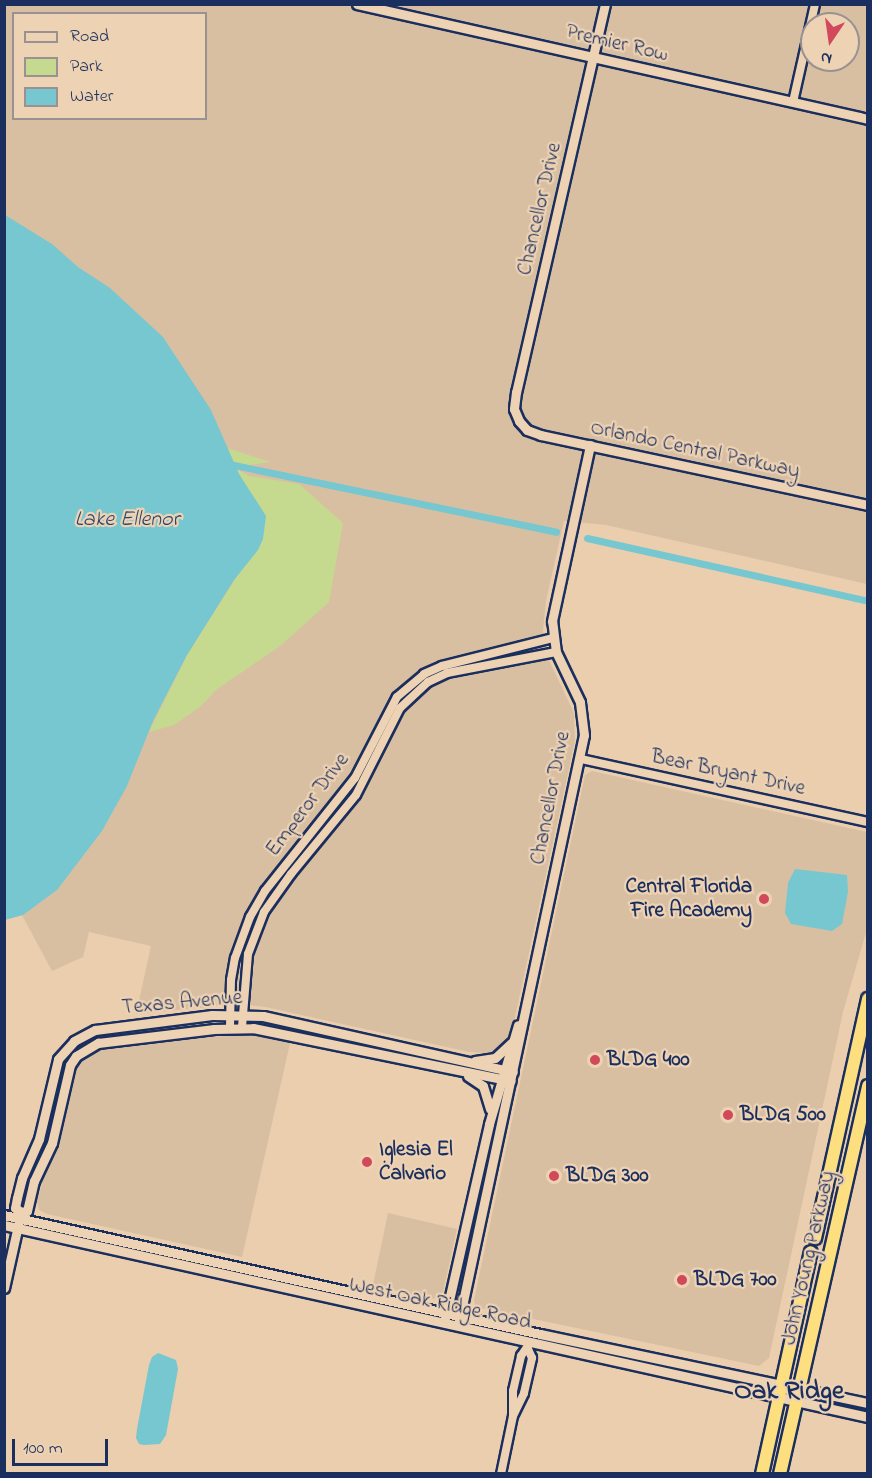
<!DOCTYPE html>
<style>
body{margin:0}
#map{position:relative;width:872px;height:1478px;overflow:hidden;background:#eacead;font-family:"Indie Flower",sans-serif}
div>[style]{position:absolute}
.built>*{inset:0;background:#d9bfa1}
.green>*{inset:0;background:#c6da8f}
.water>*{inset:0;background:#76c7cf}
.canal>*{height:7px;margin:-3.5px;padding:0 3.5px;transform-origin:3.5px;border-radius:3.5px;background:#76c7cf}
.roads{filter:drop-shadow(2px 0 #1b2f5e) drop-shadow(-2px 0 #1b2f5e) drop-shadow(0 2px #1b2f5e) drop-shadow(0 -2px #1b2f5e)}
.minor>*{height:8px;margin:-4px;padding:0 4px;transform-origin:4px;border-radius:4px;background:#edd2b4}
.tertiary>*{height:9px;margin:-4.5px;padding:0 4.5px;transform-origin:4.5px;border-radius:4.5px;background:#edd2b4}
.trunk>*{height:12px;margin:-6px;padding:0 6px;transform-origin:6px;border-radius:6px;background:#fedf80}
.dots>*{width:16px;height:16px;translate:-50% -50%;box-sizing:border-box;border:3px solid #edd2b4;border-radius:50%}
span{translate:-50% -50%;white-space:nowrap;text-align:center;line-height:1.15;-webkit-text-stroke:4.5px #edd2b4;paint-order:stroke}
.street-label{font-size:21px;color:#1b2f5e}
.poi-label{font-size:21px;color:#1b2f5e;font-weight:700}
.right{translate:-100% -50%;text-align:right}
.left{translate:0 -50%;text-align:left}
.water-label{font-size:22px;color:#29466f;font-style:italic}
.district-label{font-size:27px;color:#1b2f5e;font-weight:700}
.frame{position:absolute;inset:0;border:6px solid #1b2f5e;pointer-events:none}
.legend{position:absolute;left:12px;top:12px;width:195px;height:108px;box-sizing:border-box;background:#edd2b4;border:2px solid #999192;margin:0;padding:8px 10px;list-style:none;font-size:18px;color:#1b2f5e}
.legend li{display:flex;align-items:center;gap:12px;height:30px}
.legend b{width:30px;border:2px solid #999192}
.north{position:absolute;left:800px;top:12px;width:60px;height:60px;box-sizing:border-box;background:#edd2b4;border:2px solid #999192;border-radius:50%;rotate:193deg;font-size:16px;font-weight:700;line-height:24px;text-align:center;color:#1b2f5e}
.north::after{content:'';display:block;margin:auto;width:21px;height:27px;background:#d1495b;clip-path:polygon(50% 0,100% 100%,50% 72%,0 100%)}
.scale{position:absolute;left:12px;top:1439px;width:96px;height:27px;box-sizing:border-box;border:3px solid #1b2f5e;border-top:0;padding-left:8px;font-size:18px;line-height:21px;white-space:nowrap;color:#1b2f5e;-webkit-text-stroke:4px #edd2b4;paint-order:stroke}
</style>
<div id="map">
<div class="built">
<i style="clip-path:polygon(evenodd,4px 5px,867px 5px,867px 584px,606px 525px,564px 521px,546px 601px,543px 630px,549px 660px,574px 713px,575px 741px,512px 1031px,503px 1045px,496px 1050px,488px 1053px,469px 1052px,265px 1007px,240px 1004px,136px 1014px,151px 946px,89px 932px,83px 957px,52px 971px,7px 887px,4px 5px,14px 14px,206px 14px,206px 118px,14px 118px,14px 14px,4px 5px,812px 24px,848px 24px,848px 60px,812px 60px,812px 24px)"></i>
<i style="clip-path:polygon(592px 771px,867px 832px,867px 929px,843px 1012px,769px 1358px,759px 1366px,475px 1307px,474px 1300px,585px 775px)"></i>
<i style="clip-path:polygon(251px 1035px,290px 1043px,242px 1257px,47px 1214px,39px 1210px,37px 1202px,42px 1183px,57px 1151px,76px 1069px,82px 1061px,105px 1048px,209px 1037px)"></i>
<i style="clip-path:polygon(388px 1213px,457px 1229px,443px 1292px,440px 1297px,433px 1299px,373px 1285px)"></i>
</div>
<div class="green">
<i style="clip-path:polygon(227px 448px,270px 462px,243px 466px,240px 471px,249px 476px,299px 484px,343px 523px,329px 602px,280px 646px,217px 689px,200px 707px,174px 725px,149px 732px,187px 655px,243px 567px,266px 516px,239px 474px)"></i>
</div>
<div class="water">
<i style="clip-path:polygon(5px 215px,52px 244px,78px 267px,110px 288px,163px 337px,211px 410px,239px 474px,266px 516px,263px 539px,258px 550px,234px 580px,187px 655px,153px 721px,127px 786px,102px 831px,57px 890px,23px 915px,5px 920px)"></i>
<i style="clip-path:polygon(795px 869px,847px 875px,848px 892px,842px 924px,832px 931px,791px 924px,785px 913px,788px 883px)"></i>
<i style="clip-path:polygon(158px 1353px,176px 1360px,178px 1369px,166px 1435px,160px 1444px,144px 1445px,139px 1444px,136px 1438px,137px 1429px,149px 1365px,152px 1357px)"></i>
</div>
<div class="canal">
<i style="left:229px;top:464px;width:334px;rotate:11.7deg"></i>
<i style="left:587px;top:538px;width:288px;rotate:12.6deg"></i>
</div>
<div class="roads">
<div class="minor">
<i style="left:793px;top:102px;width:100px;rotate:-77.3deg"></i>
<i style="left:581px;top:759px;width:294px;rotate:12.4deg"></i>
<i style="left:230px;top:1027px;width:47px;rotate:-88.8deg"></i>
<i style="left:231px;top:980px;width:22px;rotate:-80deg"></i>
<i style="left:235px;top:958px;width:44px;rotate:-69.9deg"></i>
<i style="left:250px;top:917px;width:30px;rotate:-60deg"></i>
<i style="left:265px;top:891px;width:144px;rotate:-51.5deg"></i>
<i style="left:355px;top:778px;width:91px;rotate:-62.6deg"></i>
<i style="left:397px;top:697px;width:35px;rotate:-40deg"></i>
<i style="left:424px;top:674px;width:20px;rotate:-24deg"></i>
<i style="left:442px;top:666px;width:114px;rotate:-14.2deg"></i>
<i style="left:242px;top:1027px;width:73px;rotate:-85.3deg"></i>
<i style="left:248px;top:954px;width:45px;rotate:-69.1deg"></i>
<i style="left:264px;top:912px;width:47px;rotate:-54.6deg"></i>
<i style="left:291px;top:874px;width:102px;rotate:-50.6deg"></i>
<i style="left:356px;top:795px;width:97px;rotate:-63.2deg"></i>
<i style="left:400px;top:708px;width:38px;rotate:-43deg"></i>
<i style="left:428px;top:682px;width:21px;rotate:-25deg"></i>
<i style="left:447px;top:673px;width:111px;rotate:-10.9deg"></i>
<i style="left:513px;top:1415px;width:24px;rotate:-90deg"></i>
<i style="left:513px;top:1391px;width:36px;rotate:-77deg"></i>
<i style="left:521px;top:1356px;width:14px;rotate:-56deg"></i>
<i style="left:501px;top:1474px;width:59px;rotate:-78.3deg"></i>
<i style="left:513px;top:1416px;width:25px;rotate:-64deg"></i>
<i style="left:524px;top:1393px;width:36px;rotate:-77deg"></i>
<i style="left:532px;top:1358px;width:10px;rotate:-114deg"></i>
</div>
<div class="tertiary">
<i style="left:357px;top:4px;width:524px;rotate:12.68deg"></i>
<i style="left:605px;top:4px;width:398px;rotate:102.9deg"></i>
<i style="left:516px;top:392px;width:17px;rotate:97deg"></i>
<i style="left:514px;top:409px;width:13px;rotate:67deg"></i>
<i style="left:519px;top:421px;width:12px;rotate:48deg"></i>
<i style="left:527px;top:430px;width:15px;rotate:20deg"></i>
<i style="left:541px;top:435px;width:334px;rotate:12.1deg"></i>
<i style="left:475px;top:1061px;width:20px;rotate:-9deg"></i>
<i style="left:495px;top:1058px;width:22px;rotate:-43deg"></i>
<i style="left:468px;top:1076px;width:18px;rotate:34deg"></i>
<i style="left:483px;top:1086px;width:24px;rotate:73deg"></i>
<i style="left:21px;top:1212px;width:6px;rotate:-9deg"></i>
<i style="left:27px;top:1211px;width:31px;rotate:-77deg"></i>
<i style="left:34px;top:1181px;width:42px;rotate:-64.7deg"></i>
<i style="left:52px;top:1143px;width:80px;rotate:-77deg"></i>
<i style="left:70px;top:1065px;width:11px;rotate:-56deg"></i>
<i style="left:76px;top:1056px;width:26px;rotate:-31deg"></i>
<i style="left:98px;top:1043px;width:117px;rotate:-6.9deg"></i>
<i style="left:214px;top:1029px;width:39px;rotate:-1deg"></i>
<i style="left:253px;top:1028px;width:263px;rotate:11.6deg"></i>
<i style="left:4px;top:1215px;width:549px;rotate:12.52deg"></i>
<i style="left:540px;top:1334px;width:335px;rotate:11.9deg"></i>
<i style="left:4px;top:1225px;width:885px;rotate:12.53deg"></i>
<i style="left:4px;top:1288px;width:78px;rotate:-77.4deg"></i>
<i style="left:21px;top:1212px;width:7px;rotate:-146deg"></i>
<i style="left:15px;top:1208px;width:10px;rotate:-79deg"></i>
<i style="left:17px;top:1198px;width:21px;rotate:-76deg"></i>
<i style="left:22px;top:1178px;width:43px;rotate:-66.4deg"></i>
<i style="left:39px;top:1139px;width:82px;rotate:-76.6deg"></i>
<i style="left:58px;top:1059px;width:24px;rotate:-48deg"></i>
<i style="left:74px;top:1041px;width:24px;rotate:-28deg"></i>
<i style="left:95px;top:1030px;width:118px;rotate:-7.3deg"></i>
<i style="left:212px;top:1015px;width:51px;rotate:1.1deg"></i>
<i style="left:263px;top:1016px;width:256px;rotate:12.6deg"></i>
<i style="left:445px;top:1318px;width:199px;rotate:-77.2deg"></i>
<i style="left:489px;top:1124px;width:103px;rotate:-73.7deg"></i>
<i style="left:458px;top:1325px;width:603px;rotate:-77.95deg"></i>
<i style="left:584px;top:735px;width:33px;rotate:-97deg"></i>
<i style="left:580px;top:702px;width:55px;rotate:-115.6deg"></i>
<i style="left:556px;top:652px;width:31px;rotate:-97deg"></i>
<i style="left:552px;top:621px;width:180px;rotate:-77.8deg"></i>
</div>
<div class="trunk">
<i style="left:815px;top:1238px;width:245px;rotate:-77.5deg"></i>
<i style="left:762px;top:1474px;width:227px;rotate:-77.6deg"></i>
<i style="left:780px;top:1474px;width:398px;rotate:-77.2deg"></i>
</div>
</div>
<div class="dots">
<i style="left:764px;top:899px;background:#d1495b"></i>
<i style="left:595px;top:1060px;background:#d1495b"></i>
<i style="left:728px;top:1115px;background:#d1495b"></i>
<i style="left:367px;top:1162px;background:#d1495b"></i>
<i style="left:554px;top:1176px;background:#d1495b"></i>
<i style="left:682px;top:1280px;background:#d1495b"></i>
</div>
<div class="street-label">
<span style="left:617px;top:44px;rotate:13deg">Premier Row</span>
<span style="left:540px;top:209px;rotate:-77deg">Chancellor Drive</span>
<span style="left:695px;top:450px;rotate:12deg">Orlando Central Parkway</span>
<span style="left:728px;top:773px;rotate:12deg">Bear Bryant Drive</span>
<span style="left:551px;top:798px;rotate:-79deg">Chancellor Drive</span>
<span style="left:308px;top:805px;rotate:-53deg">Emperor Drive</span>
<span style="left:182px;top:1003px;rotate:-5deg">Texas Avenue</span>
<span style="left:809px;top:1258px;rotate:-77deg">John Young Parkway</span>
<span style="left:440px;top:1304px;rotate:12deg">West Oak Ridge Road</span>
</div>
<div class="poi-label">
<span class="right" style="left:752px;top:899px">Central Florida<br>Fire Academy</span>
<span class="left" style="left:607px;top:1060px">BLDG 400</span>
<span class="left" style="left:740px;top:1115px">BLDG 500</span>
<span class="left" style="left:379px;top:1162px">Iglesia El<br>Calvario</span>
<span class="left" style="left:566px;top:1176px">BLDG 300</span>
<span class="left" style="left:694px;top:1280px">BLDG 700</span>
</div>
<div class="water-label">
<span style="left:127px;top:521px">Lake Ellenor</span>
</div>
<div class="district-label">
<span style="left:789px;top:1392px">Oak Ridge</span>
</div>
<div class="frame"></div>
<ul class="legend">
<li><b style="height:8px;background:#edd2b4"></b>Road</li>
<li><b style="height:16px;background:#c6da8f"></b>Park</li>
<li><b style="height:16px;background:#76c7cf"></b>Water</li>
</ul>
<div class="north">N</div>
<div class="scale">100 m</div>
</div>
